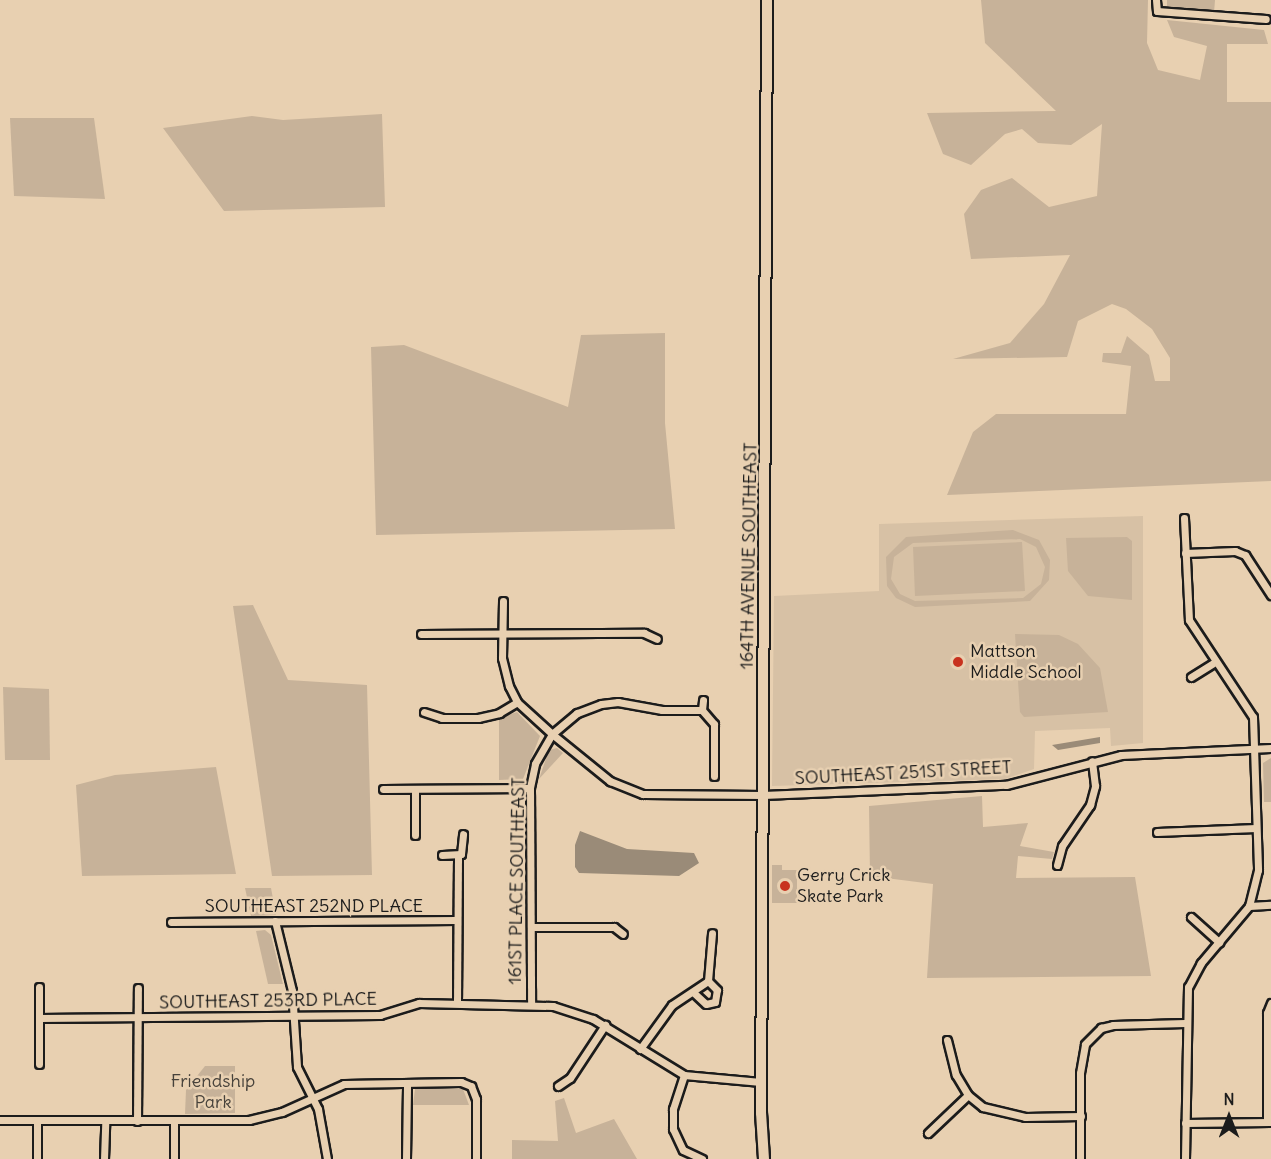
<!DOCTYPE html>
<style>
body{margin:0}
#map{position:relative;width:1271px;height:1159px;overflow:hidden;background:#e8d0b1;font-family:Delius,sans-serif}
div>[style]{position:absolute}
.built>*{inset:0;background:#d7c1a5}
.green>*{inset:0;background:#c7b299}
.water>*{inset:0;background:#9a8b78}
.roads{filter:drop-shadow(2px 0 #1c1c1c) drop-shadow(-2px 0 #1c1c1c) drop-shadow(0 2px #1c1c1c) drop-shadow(0 -2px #1c1c1c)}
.street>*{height:7px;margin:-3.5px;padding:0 3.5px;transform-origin:3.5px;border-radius:3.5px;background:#e8d0b1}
.secondary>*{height:10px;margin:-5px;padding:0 5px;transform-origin:5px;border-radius:5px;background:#e8d0b1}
.dots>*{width:16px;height:16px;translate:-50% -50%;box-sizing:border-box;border:3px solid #e8d0b1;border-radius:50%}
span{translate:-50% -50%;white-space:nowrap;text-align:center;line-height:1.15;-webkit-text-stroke:5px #e8d0b1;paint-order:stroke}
.street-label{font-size:18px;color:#1c1c1c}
.poi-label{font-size:18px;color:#1c1c1c}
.left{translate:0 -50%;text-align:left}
.park-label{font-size:18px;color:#47423b}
.north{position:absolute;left:1199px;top:1087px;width:60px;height:60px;-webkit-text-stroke:4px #e8d0b1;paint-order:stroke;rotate:0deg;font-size:16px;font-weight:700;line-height:24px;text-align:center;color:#1c1c1c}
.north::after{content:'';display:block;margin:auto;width:21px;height:27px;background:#1c1c1c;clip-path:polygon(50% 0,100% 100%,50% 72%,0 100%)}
</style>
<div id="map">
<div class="built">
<i style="clip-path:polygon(1143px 516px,1143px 743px,1111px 746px,1110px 728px,1035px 731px,1034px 769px,1005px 779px,772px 786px,774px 596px,879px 591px,879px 524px)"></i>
</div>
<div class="green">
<i style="clip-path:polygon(981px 0,1148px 0,1147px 43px,1158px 70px,1200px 80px,1207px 46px,1174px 37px,1167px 20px,1264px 30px,1268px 44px,1227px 44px,1227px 102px,1271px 102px,1271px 481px,947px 495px,973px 432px,996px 414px,1126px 414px,1131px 366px,1102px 362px,1103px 353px,1121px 353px,1127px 336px,1149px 355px,1155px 381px,1170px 381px,1170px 358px,1152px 329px,1126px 309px,1112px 304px,1078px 321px,1067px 357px,953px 359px,1010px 343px,1044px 304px,1070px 255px,971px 259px,964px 214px,981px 190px,1012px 178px,1049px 207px,1097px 196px,1102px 124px,1071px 145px,1038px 143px,1022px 129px,1005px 134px,971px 165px,943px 154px,927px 113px,1056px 111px,985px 43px)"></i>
<i style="clip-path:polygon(1167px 0,1215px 0,1214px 13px,1167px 7px)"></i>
<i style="clip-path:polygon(382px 114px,385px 207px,224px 211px,163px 128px,252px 116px,283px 120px)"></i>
<i style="clip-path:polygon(10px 118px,94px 118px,105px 199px,14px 196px)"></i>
<i style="clip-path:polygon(665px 333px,665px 423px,675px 529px,376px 535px,371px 347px,404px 345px,568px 407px,581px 335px)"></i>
<i style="clip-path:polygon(evenodd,1013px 530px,1039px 540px,1050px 560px,1049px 580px,1030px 601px,915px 607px,896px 598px,887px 586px,886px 557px,906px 537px,1013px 530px,1020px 539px,1036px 547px,1045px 567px,1041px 584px,1023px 598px,915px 601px,900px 594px,891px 579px,894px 557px,913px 543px,1020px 539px)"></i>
<i style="clip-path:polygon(1127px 537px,1132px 541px,1132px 600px,1088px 596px,1068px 571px,1066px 538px)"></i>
<i style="clip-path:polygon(1022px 542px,1025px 591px,915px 596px,913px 547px)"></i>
<i style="clip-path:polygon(253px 605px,288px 680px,367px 685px,372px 875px,272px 876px,233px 606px)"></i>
<i style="clip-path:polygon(1015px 634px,1059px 635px,1078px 644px,1100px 668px,1108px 712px,1024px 717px,1020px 712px)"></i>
<i style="clip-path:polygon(3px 687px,49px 689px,50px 760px,5px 760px)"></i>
<i style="clip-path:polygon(517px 712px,540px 736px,523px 779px,499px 780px,499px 718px)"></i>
<i style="clip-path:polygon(557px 748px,563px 753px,539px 779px,549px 750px)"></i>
<i style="clip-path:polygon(1271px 758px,1271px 802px,1264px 802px,1263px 763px)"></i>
<i style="clip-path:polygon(216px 767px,236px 874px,82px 876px,76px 785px,115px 775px)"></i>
<i style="clip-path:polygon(982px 796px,983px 827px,1028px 823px,1020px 846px,1054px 852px,1052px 859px,1018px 856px,1016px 878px,1135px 877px,1151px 976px,927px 978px,933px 884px,870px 876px,869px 806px)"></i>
<i style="clip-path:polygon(772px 865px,782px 865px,782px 870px,797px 870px,797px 903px,772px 903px)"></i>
<i style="clip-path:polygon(245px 888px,271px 888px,276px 915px,251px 916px)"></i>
<i style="clip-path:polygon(265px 930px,271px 935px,283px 984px,268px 984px,256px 931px)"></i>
<i style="clip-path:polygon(205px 1066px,235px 1066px,235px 1113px,185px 1114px,186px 1090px)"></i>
<i style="clip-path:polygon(415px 1089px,463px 1089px,469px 1105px,413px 1105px)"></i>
<i style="clip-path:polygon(564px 1098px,576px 1133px,614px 1119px,637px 1159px,512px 1159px,512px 1140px,558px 1141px,555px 1101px)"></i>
</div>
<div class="water">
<i style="clip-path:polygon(1100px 737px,1100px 743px,1058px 750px,1052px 745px)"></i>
<i style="clip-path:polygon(580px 831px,627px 849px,694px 853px,699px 863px,679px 876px,579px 873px,575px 867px,575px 845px)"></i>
</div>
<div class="roads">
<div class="street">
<i style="left:1156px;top:0;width:11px;rotate:85deg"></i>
<i style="left:1157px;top:11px;width:109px;rotate:4.2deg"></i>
<i style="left:1184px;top:518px;width:102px;rotate:87.2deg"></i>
<i style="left:1189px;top:620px;width:116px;rotate:56.6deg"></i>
<i style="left:1253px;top:717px;width:153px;rotate:88.1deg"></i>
<i style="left:1258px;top:870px;width:37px;rotate:104deg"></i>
<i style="left:1249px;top:906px;width:75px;rotate:130.1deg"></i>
<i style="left:1201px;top:963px;width:27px;rotate:118deg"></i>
<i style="left:1188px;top:987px;width:172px;rotate:91deg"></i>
<i style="left:1185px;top:553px;width:50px;rotate:-2.3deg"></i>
<i style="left:1235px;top:551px;width:11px;rotate:22deg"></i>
<i style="left:1245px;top:555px;width:48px;rotate:57deg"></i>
<i style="left:503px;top:601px;width:57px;rotate:91deg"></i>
<i style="left:502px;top:658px;width:29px;rotate:76deg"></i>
<i style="left:509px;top:686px;width:18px;rotate:63deg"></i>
<i style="left:517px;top:702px;width:47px;rotate:42.4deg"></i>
<i style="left:552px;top:734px;width:34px;rotate:120deg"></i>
<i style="left:535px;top:764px;width:25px;rotate:102deg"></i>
<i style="left:530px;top:788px;width:216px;rotate:89.7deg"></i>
<i style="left:421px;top:634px;width:223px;rotate:-0.3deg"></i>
<i style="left:644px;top:633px;width:14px;rotate:25deg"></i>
<i style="left:1191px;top:677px;width:26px;rotate:-32deg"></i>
<i style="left:702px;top:710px;width:10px;rotate:-84deg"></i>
<i style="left:424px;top:712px;width:19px;rotate:18deg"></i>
<i style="left:442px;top:718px;width:36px"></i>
<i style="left:478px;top:718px;width:22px;rotate:-13deg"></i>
<i style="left:499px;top:713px;width:21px;rotate:-31deg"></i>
<i style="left:714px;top:776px;width:52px;rotate:-90deg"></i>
<i style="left:714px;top:724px;width:18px;rotate:-131deg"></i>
<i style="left:702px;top:710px;width:40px;rotate:180deg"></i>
<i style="left:662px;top:710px;width:45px;rotate:-169.7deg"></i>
<i style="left:618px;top:702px;width:17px;rotate:173deg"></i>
<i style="left:601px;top:704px;width:26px;rotate:159deg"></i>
<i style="left:577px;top:713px;width:33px;rotate:140deg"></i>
<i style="left:552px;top:734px;width:75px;rotate:39deg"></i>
<i style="left:610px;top:781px;width:35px;rotate:22deg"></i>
<i style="left:643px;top:794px;width:120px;rotate:0.5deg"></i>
<i style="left:763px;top:795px;width:243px;rotate:-2.4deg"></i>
<i style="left:1006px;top:785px;width:119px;rotate:-14.6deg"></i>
<i style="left:1121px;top:755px;width:150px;rotate:-2.7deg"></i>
<i style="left:383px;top:789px;width:147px;rotate:-0.4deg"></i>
<i style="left:1157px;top:832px;width:99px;rotate:-2.3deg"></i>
<i style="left:415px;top:835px;width:46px;rotate:-90deg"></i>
<i style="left:442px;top:855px;width:19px;rotate:-3deg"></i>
<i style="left:461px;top:854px;width:20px;rotate:-84deg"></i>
<i style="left:1057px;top:865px;width:20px;rotate:-75deg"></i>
<i style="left:1062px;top:846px;width:50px;rotate:-55.7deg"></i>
<i style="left:1090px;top:805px;width:20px;rotate:-75deg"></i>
<i style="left:1095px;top:786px;width:25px;rotate:-97deg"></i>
<i style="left:1249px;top:906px;width:22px;rotate:-3deg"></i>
<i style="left:1191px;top:917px;width:38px;rotate:42deg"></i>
<i style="left:275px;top:921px;width:72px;rotate:76.3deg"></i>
<i style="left:292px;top:991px;width:76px;rotate:86.2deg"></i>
<i style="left:297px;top:1067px;width:47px;rotate:63.4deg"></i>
<i style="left:318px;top:1109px;width:51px;rotate:79.8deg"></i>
<i style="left:171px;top:922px;width:286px;rotate:-0.4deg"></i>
<i style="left:531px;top:927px;width:83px"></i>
<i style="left:614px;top:927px;width:11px;rotate:38deg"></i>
<i style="left:694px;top:993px;width:16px;rotate:43deg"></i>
<i style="left:706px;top:1004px;width:9px;rotate:-13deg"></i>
<i style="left:715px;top:1002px;width:12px;rotate:-81deg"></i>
<i style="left:717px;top:990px;width:13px;rotate:-135deg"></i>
<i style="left:457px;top:1002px;width:147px;rotate:-89.6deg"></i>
<i style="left:39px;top:1018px;width:341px;rotate:-0.5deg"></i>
<i style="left:380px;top:1015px;width:41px;rotate:-17.1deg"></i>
<i style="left:419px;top:1003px;width:134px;rotate:1.3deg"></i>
<i style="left:553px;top:1006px;width:42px;rotate:18deg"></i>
<i style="left:593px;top:1019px;width:107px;rotate:31.6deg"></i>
<i style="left:684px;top:1075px;width:77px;rotate:5.2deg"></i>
<i style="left:947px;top:1040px;width:36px;rotate:76deg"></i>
<i style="left:956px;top:1075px;width:23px;rotate:59deg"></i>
<i style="left:968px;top:1095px;width:19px;rotate:39deg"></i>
<i style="left:983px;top:1107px;width:43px;rotate:13.4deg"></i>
<i style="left:1025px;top:1117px;width:56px;rotate:-1deg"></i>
<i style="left:640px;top:1049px;width:54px;rotate:-54deg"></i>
<i style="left:672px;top:1005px;width:43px;rotate:-33.7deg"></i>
<i style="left:708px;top:981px;width:48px;rotate:-85.2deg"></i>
<i style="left:39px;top:1064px;width:77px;rotate:-90deg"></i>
<i style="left:684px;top:1075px;width:36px;rotate:108deg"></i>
<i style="left:673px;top:1109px;width:20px;rotate:90deg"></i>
<i style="left:673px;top:1129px;width:23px;rotate:65deg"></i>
<i style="left:683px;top:1150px;width:21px;rotate:25deg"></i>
<i style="left:558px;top:1086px;width:14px;rotate:-34deg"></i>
<i style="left:570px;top:1078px;width:64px;rotate:-56.6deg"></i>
<i style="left:0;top:1120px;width:249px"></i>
<i style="left:249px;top:1120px;width:34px;rotate:-14deg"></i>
<i style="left:282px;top:1112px;width:68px;rotate:-24.3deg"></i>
<i style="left:344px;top:1084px;width:117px;rotate:-1deg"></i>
<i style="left:461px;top:1082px;width:11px;rotate:22deg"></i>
<i style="left:471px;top:1086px;width:14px;rotate:69deg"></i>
<i style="left:476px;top:1099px;width:60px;rotate:90deg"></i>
<i style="left:137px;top:1121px;width:133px;rotate:-89.6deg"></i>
<i style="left:1267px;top:1122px;width:109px;rotate:-90deg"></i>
<i style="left:1267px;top:1013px;width:11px;rotate:-68deg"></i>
<i style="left:1185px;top:1123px;width:85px;rotate:-0.7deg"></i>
<i style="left:928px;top:1133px;width:55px;rotate:-43.5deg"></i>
<i style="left:37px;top:1159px;width:38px;rotate:-90deg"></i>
<i style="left:104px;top:1159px;width:38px;rotate:-88deg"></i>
<i style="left:174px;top:1159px;width:38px;rotate:-90deg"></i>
<i style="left:406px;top:1159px;width:76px;rotate:-89.2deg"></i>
<i style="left:1080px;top:1159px;width:86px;rotate:-90deg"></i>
<i style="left:1080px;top:1073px;width:29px;rotate:-80deg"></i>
<i style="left:1085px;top:1044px;width:23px;rotate:-45deg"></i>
<i style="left:1101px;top:1028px;width:12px;rotate:-14deg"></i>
<i style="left:1113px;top:1025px;width:72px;rotate:-1.6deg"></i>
</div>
<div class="secondary">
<i style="left:764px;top:1159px;width:46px;rotate:-93.7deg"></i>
<i style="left:761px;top:1113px;width:1113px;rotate:-89.69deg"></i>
</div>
</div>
<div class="dots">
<i style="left:958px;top:662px;background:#c8321e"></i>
<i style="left:785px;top:886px;background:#c8321e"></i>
</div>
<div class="street-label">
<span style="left:749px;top:556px;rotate:-89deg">164TH AVENUE SOUTHEAST</span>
<span style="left:903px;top:773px;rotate:-3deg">SOUTHEAST 251ST STREET</span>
<span style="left:517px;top:881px;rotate:-89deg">161ST PLACE SOUTHEAST</span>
<span style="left:314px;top:906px">SOUTHEAST 252ND PLACE</span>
<span style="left:268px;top:1001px;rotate:-1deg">SOUTHEAST 253RD PLACE</span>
</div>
<div class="poi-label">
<span class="left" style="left:970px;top:662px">Mattson<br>Middle School</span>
<span class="left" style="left:797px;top:886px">Gerry Crick<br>Skate Park</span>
</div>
<div class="park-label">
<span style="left:213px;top:1092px">Friendship<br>Park</span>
</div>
<div class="north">N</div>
</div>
